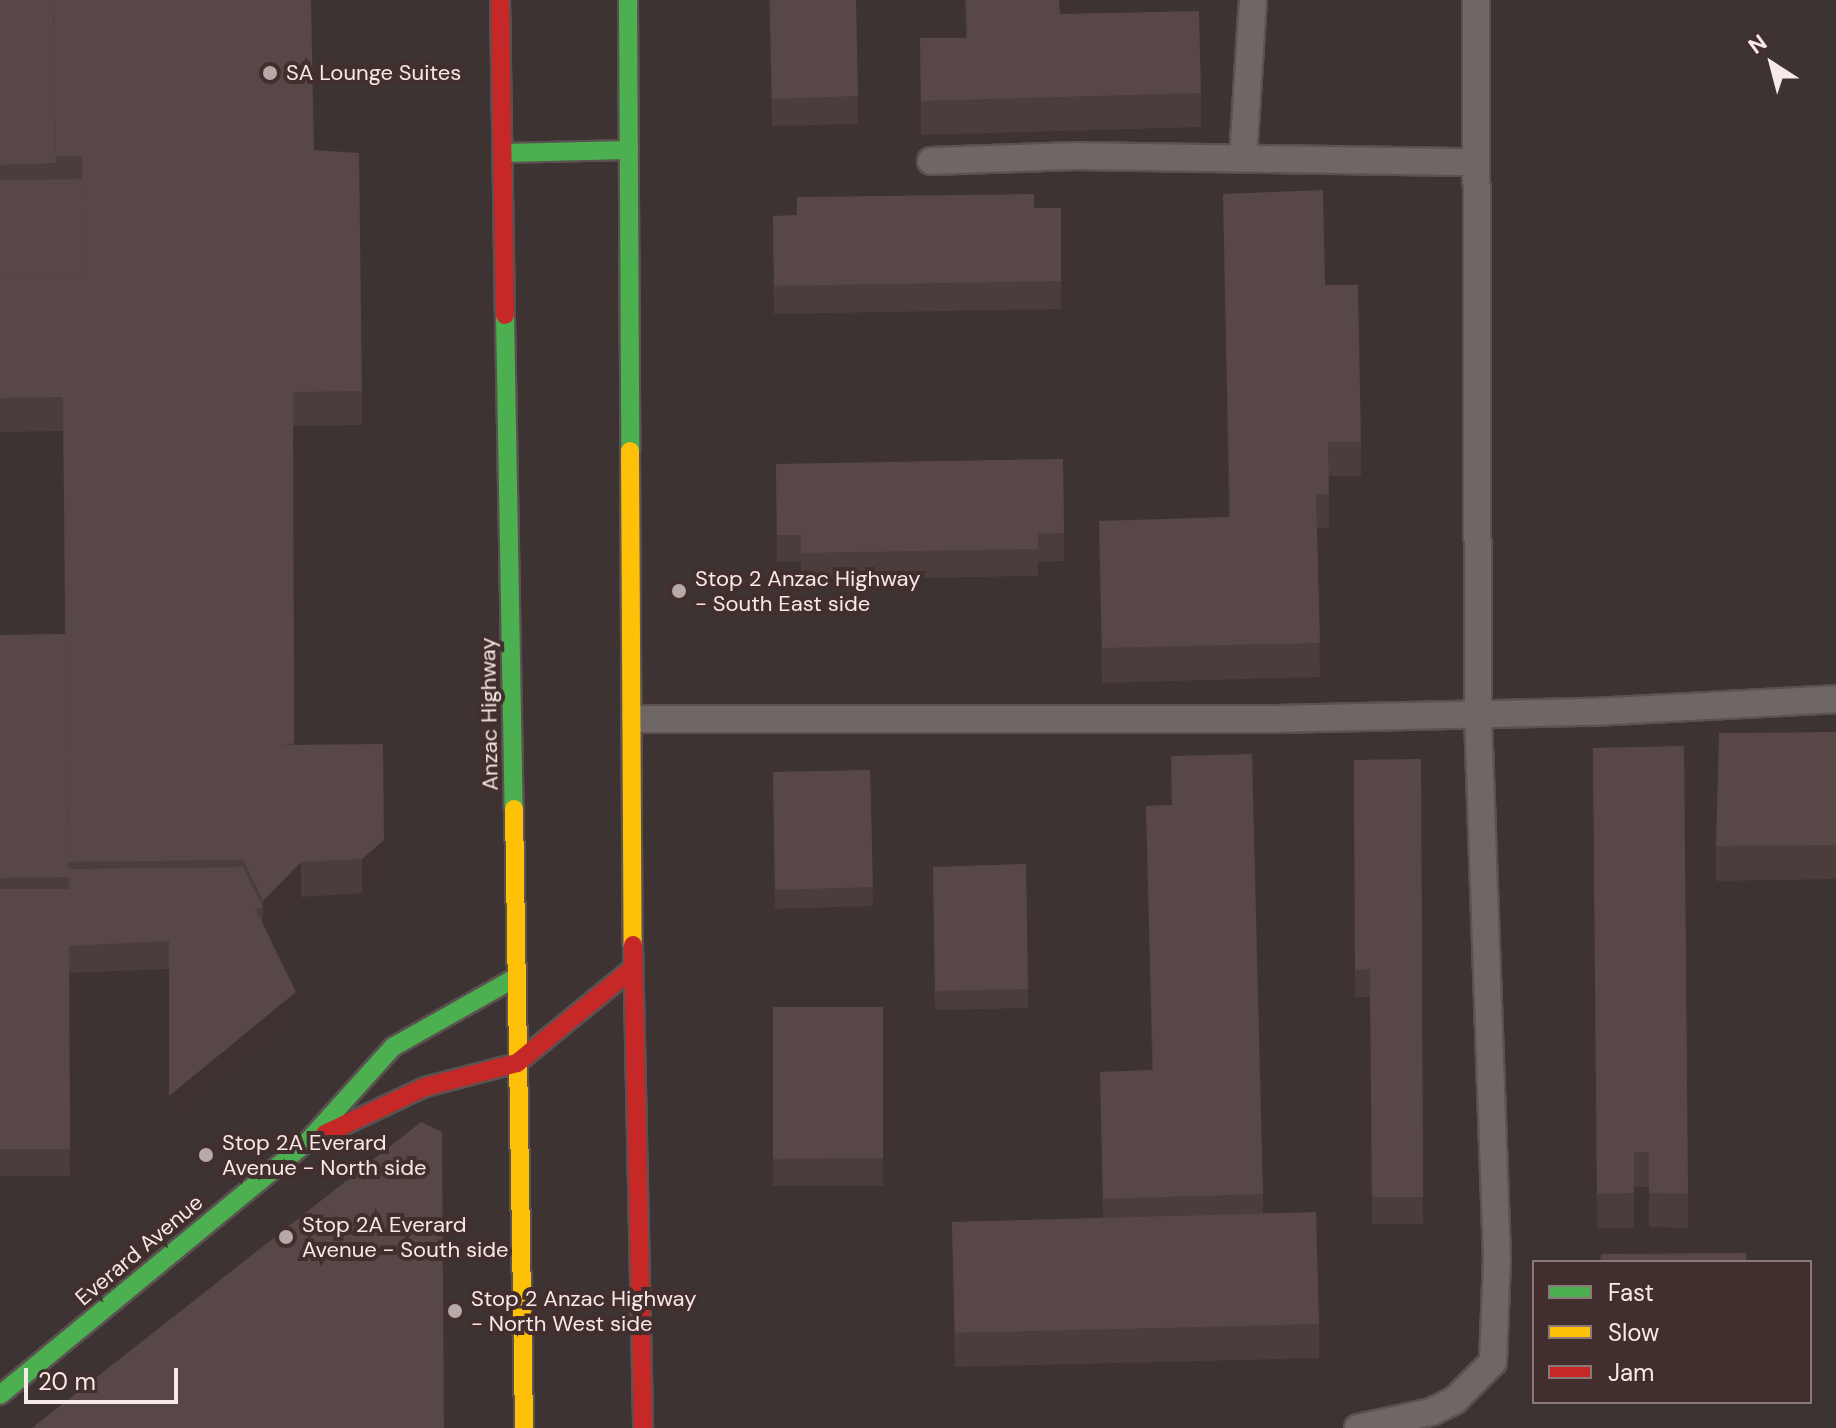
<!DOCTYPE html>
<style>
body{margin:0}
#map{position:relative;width:1836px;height:1428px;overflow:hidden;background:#3d3332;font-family:"DM Sans",sans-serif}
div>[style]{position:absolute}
.roads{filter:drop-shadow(2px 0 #5a5150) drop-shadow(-2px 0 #5a5150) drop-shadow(0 2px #5a5150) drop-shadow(0 -2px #5a5150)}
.lane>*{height:26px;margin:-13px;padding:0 13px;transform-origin:13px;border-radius:13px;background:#6f6766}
.fast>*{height:18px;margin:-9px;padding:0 9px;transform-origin:9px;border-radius:9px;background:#4caf50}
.slow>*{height:18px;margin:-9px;padding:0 9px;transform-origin:9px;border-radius:9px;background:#ffc107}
.jam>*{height:18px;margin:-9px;padding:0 9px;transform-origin:9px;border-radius:9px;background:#c62828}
.wall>*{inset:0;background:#4b3d3c}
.shaded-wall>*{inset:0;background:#3d3231}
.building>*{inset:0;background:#574746}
.dots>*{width:22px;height:22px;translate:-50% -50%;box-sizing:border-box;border:4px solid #422f2d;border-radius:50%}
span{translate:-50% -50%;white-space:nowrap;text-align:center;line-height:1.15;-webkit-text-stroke:8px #422f2d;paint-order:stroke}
.poi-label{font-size:22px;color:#f7e9e8}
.left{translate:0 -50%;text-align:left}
.street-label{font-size:22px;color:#f7e9e8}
.legend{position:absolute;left:1532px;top:1260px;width:280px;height:144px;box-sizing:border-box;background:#422f2d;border:2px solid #8a7978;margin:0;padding:10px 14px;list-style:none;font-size:24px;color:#f7e9e8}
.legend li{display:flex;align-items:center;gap:16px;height:40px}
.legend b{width:40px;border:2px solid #8a7978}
.north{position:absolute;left:1732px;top:24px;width:80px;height:80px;-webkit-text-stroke:6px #422f2d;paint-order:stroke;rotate:324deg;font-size:22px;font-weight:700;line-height:32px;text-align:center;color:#f7e9e8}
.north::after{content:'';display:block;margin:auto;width:28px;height:36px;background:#f7e9e8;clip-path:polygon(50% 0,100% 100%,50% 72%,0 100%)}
.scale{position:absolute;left:24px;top:1368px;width:154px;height:36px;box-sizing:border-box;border:4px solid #f7e9e8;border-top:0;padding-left:10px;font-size:24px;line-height:28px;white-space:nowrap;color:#f7e9e8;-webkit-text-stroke:6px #422f2d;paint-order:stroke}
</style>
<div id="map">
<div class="roads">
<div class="lane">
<i style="left:1243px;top:158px;width:158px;rotate:-86.4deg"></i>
<i style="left:931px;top:161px;width:145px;rotate:-2deg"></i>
<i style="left:1076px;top:156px;width:399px;rotate:0.9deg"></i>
<i style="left:635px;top:719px;width:641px"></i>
<i style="left:1276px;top:719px;width:316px;rotate:-1.3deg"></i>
<i style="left:1592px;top:712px;width:244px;rotate:-3deg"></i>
<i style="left:1358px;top:1428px;width:75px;rotate:-12.4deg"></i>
<i style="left:1431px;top:1412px;width:25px;rotate:-26deg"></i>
<i style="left:1454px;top:1401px;width:55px;rotate:-45deg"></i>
<i style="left:1493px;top:1362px;width:102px;rotate:-87.8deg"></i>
<i style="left:1497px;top:1260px;width:545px;rotate:-92deg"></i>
<i style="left:1478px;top:715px;width:715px;rotate:-90.16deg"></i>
</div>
<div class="fast">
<i style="left:628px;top:0;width:451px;rotate:89.7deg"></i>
<i style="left:503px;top:153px;width:126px;rotate:-1.4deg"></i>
<i style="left:505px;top:315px;width:494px;rotate:89deg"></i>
<i style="left:0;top:1395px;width:399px;rotate:-39.5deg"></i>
<i style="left:308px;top:1141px;width:127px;rotate:-47.9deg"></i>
<i style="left:393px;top:1047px;width:140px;rotate:-29.5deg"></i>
</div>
<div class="slow">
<i style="left:630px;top:451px;width:494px;rotate:89.7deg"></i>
<i style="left:514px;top:809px;width:619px;rotate:89.07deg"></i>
</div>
<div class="jam">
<i style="left:500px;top:0;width:315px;rotate:89.1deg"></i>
<i style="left:633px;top:945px;width:483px;rotate:88.8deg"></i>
<i style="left:325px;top:1134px;width:110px;rotate:-25.2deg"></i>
<i style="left:425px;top:1087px;width:95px;rotate:-14.6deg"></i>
<i style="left:517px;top:1063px;width:150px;rotate:-39.3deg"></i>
</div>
</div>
<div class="wall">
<i style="clip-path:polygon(0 0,314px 150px,362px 391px,362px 425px,293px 426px,294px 745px,384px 875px,362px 893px,301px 897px,266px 932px,296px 1020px,169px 1123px,169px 969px,69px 973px,70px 1176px,0 1176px,0 635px,65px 634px,63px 431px,0 432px)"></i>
<i style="clip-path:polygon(769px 0,856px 0,858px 124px,772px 126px)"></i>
<i style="clip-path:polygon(965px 0,1059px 0,1060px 14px,1201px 93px,1201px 127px,921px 135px,920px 38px,966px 38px)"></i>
<i style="clip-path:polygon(1223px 194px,1325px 285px,1361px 442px,1361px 476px,1329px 476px,1329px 528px,1317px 528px,1320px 677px,1102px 683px,1099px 521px,1229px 517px)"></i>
<i style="clip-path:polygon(1061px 208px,1061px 309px,774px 314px,773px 216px)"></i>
<i style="clip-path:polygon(1063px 459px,1064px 561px,1038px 562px,1038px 576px,801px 580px,801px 562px,777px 562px,776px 464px)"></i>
<i style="clip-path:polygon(1836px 732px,1836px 879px,1716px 881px,1716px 846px)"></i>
<i style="clip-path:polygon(1684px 746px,1688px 1228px,1649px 1227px,1649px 1187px,1634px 1187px,1634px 1228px,1597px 1228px,1593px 748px)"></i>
<i style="clip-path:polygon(1171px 756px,1263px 1194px,1263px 1213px,1319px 1324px,1319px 1358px,955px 1367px,952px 1222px,1103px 1218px,1100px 1072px,1152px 1070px,1146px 806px,1172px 805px)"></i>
<i style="clip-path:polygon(1421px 759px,1423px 1224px,1372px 1224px,1370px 997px,1355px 997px,1354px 760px)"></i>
<i style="clip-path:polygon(870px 770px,873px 906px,775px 909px,773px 772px)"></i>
<i style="clip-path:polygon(1026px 864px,1028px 1008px,935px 1010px,933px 867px)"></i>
<i style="clip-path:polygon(773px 1007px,883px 1007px,883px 1186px,773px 1186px)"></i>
</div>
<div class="shaded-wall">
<i style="clip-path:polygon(384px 840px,384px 875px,362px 893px,362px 859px)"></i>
<i style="clip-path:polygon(301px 862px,301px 897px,263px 935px,263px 901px)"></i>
<i style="clip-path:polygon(296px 992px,296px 1020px,169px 1123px,169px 1096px)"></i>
</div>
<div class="building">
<i style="clip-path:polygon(0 0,53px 0,56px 163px,0 165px)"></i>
<i style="clip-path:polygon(53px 0,311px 0,314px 150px,359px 153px,362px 391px,293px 392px,294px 743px,282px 745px,383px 744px,384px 840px,362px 859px,301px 862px,263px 901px,243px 860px,68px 862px,63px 397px,0 398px,0 278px,84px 276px,82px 156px,56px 156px)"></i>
<i style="clip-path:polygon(770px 0,856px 0,858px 96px,772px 99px)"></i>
<i style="clip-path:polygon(966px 0,1059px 0,1060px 14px,1199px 11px,1201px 93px,921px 101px,920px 38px,967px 38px)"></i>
<i style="clip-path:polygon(83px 179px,84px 276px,0 278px,0 180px)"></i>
<i style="clip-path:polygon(1323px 190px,1325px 285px,1358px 285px,1361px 442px,1328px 442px,1329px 494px,1316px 494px,1320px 643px,1102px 648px,1099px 521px,1230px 517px,1223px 194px)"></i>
<i style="clip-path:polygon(1034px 194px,1034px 208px,1061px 208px,1061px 281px,774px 286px,773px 216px,797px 215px,797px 197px)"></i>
<i style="clip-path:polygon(1063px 459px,1064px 533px,1038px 534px,1038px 549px,801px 553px,801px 535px,777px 535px,776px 464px)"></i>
<i style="clip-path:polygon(66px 634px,68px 869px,243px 867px,263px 908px,255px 908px,296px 992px,169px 1096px,169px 941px,69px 946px,70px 1149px,0 1149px,0 889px,69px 889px,68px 877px,0 878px,0 635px)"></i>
<i style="clip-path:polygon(1836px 732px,1836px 845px,1716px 846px,1719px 733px)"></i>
<i style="clip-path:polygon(1684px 746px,1688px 1194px,1649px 1193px,1649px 1152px,1634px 1152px,1634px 1193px,1597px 1194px,1593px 748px)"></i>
<i style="clip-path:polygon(1252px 754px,1263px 1194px,1103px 1199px,1100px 1072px,1153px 1070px,1146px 806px,1172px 805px,1171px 756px)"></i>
<i style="clip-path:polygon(1421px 759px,1423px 1197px,1372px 1197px,1370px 969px,1355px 970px,1354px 760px)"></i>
<i style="clip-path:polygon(870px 770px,873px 887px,775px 890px,773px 772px)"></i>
<i style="clip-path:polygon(1026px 864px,1028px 989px,935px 991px,933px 867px)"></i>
<i style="clip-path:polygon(773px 1007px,883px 1007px,883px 1158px,773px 1159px)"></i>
<i style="clip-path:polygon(421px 1122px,442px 1132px,444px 1428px,32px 1428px)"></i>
<i style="clip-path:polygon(1316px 1212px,1319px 1324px,955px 1333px,952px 1222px)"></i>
<i style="clip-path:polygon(1746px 1253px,1746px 1262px,1600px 1262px,1601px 1254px)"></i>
</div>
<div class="dots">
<i style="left:270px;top:73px;background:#b6a9a8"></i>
<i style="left:679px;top:591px;background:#b6a9a8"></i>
<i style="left:206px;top:1155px;background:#b6a9a8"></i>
<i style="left:286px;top:1237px;background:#b6a9a8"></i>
<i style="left:455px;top:1311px;background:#b6a9a8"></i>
</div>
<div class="poi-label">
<span class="left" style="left:286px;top:73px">SA Lounge Suites</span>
<span class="left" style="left:695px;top:591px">Stop 2 Anzac Highway<br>- South East side</span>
<span class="left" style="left:222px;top:1155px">Stop 2A Everard<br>Avenue - North side</span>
<span class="left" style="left:302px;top:1237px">Stop 2A Everard<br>Avenue - South side</span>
<span class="left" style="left:471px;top:1311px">Stop 2 Anzac Highway<br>- North West side</span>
</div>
<div class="street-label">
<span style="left:489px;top:714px;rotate:-91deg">Anzac Highway</span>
<span style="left:139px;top:1250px;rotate:-40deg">Everard Avenue</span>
</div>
<ul class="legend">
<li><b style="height:10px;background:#4caf50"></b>Fast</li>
<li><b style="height:10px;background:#ffc107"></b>Slow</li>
<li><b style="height:10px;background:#c62828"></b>Jam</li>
</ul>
<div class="north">N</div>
<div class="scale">20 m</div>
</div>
